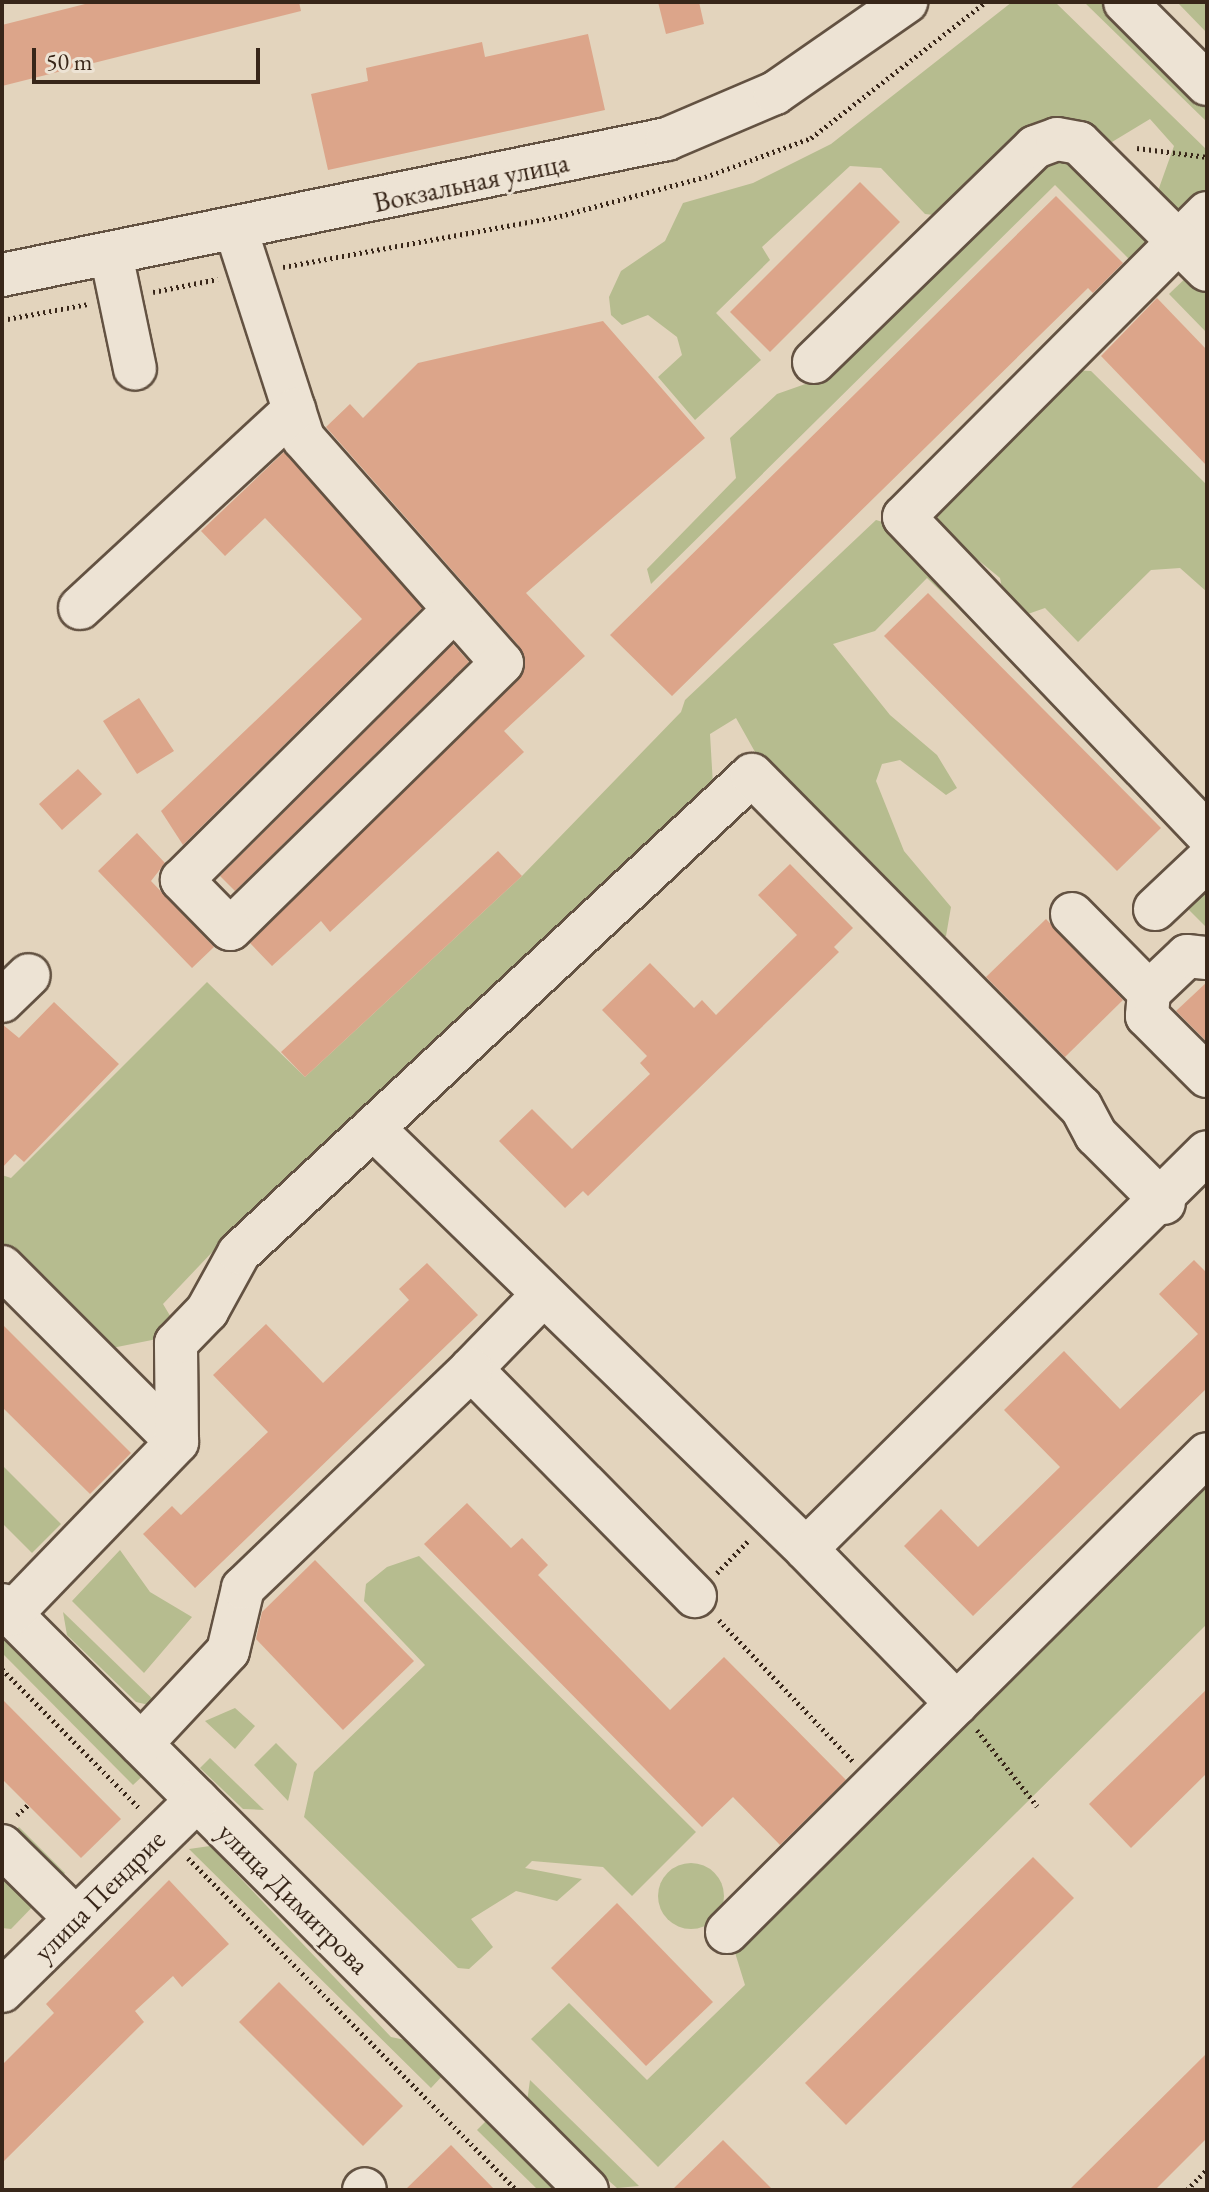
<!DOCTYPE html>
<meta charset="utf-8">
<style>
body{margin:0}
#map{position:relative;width:1209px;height:2192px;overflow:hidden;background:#e3d4bd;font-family:"EB Garamond",serif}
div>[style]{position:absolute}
.green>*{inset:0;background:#b6bc8f}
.round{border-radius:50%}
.building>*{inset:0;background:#dca58a}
.path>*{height:5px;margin-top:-2.5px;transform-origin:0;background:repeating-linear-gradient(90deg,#382619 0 2px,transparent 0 6px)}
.roads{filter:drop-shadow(2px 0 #635242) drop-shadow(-2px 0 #635242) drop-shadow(0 2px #635242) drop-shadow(0 -2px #635242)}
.minor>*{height:42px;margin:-21px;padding:0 21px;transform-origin:21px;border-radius:21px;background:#ede3d4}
span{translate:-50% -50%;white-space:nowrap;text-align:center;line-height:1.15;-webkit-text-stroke:6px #ede3d4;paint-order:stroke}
.street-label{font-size:28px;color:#382619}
.frame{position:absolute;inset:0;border:4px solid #382619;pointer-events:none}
.scale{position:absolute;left:32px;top:48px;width:228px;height:36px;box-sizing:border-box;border:4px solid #382619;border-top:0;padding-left:10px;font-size:24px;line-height:28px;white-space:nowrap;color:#382619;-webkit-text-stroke:6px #ede3d4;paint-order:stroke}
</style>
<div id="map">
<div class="green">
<i style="clip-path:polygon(1012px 2px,1055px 2px,1207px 150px,1207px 194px,1178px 224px,1154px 202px,1174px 146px,1150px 119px,1112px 142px,1078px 128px,942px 216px,925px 214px,881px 168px,850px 166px,762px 247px,770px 260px,716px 313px,761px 360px,695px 420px,658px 377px,682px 355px,677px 337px,648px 315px,622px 325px,611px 315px,609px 297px,621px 271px,665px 241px,683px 203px,753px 183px,831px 144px)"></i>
<i style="clip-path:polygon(1084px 2px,1117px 2px,1207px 93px,1207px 122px)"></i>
<i style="clip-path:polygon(1177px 2px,1207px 2px,1207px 33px)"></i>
<i style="clip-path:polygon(1060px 153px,1162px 243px,1137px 267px,1055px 185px,651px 584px,647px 569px,736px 478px,730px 438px,777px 394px,811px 382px,1038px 163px)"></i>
<i style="clip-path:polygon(1193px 271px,1207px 285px,1207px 333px,1169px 294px)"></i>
<i style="clip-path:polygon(1072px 370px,1091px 371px,1207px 485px,1207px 592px,1180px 568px,1151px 570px,1078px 642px,1045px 608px,1025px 615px,1004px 598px,1000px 578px,933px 523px,946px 494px)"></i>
<i style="clip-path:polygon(876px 520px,899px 527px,1021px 669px,927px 578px,875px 631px,833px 644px,890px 715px,937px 755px,957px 788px,946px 795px,900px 760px,882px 764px,876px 781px,904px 851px,951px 907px,946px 936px,936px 942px,764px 768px,736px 718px,710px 734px,713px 785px,507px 974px,501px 994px,274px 1208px,254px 1208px,163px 1304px,172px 1319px,157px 1339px,102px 1350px,2px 1248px,2px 1175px,11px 1178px,207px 982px,305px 1077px,522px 876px,681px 712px,685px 700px)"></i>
<i style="clip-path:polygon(1207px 888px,1207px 928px,1187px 908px)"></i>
<i style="clip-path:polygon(2px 1465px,61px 1524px,32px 1553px,2px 1523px)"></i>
<i style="clip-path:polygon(1207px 1471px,1207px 1624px,658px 2167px,531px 2039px,569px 2003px,647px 2080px,745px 1985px,732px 1943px)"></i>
<i style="clip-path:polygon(120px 1550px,150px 1592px,192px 1617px,144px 1673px,72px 1601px)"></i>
<i style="clip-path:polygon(419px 1556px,696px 1832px,632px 1896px,603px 1867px,532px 1861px,525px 1868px,582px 1879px,557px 1901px,516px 1891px,471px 1919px,493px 1947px,469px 1969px,458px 1968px,304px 1817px,314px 1772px,425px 1665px,364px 1601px,366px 1584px,387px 1567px)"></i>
<i style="clip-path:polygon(63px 1612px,162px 1708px,136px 1702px,67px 1635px)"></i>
<i style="clip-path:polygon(2px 1622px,149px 1770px,133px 1785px,2px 1653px)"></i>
<i style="clip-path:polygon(235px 1708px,255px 1726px,235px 1749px,205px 1721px)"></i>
<i style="clip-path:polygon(276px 1743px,297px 1764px,288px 1801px,254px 1765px)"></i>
<i style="clip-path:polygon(210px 1758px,264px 1810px,243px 1809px,200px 1768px)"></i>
<i style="clip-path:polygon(19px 1827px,65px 1873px,51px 1887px,5px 1841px)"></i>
<i style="clip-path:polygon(210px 1846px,391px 2037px,410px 2041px,444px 2074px,431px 2088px,189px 1849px)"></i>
<i style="clip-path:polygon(2px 1856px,43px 1896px,11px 1929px,2px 1928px)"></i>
<i class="round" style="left:658px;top:1863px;width:66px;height:66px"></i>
<i style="clip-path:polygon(530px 2080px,639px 2186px,617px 2188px,586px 2161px,527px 2102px)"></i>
<i style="clip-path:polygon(489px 2118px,562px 2190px,538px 2190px,477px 2130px)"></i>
</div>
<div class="building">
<i style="clip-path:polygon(93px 2px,299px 2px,301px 11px,2px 86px,2px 25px)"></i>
<i style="clip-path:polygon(658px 2px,699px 2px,704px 24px,666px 34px)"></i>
<i style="clip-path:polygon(588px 34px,605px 110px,328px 170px,311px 94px,368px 81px,366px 68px,482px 42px,485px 57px)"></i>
<i style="clip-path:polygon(860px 182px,900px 222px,770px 352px,730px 312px)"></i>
<i style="clip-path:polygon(1056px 196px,1123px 263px,1093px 293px,1088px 288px,672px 696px,610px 635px)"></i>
<i style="clip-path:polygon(1157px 298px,1207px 350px,1207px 466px,1101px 356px)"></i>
<i style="clip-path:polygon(603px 321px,705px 438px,526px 593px,585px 656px,504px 731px,524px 752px,330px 932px,321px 921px,272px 966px,250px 943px,525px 669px,520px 647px,326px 427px,350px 404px,363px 418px,418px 363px)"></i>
<i style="clip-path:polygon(284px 452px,422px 608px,183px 845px,161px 811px,362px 619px,265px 518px,225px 556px,201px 531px)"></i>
<i style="clip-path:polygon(928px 593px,1161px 828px,1117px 871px,884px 636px)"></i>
<i style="clip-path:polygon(453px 644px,469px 662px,235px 891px,220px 876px)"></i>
<i style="clip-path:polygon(139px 698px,174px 751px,137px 774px,103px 721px)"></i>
<i style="clip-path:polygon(78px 769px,102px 794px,62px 830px,39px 804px)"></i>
<i style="clip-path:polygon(137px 833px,165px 863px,151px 881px,214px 947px,192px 968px,98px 871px)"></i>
<i style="clip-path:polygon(498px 851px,522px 876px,305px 1077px,281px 1052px)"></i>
<i style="clip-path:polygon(790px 864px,853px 928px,834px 947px,839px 952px,588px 1196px,583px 1191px,565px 1208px,499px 1141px,532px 1109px,572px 1149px,650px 1074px,640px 1063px,647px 1056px,602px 1010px,650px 963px,694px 1008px,702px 1000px,716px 1015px,797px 935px,758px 895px)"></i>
<i style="clip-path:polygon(1046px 919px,1123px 1000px,1065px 1057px,986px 977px)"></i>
<i style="clip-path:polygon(1207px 982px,1207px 1042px,1176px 1011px)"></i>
<i style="clip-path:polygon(54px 1002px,119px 1064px,24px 1162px,15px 1154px,2px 1168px,2px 1024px,19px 1038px)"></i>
<i style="clip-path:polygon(1194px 1260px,1207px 1273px,1207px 1388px,973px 1616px,904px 1546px,941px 1509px,978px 1547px,1060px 1467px,1004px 1410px,1064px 1351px,1120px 1409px,1198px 1334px,1159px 1294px)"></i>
<i style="clip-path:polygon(427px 1263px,478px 1315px,195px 1588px,143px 1534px,172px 1506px,181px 1515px,268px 1432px,213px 1375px,266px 1324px,323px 1383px,409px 1300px,399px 1289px)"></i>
<i style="clip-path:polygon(2px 1324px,131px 1453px,90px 1494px,2px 1407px)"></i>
<i style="clip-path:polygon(467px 1503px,511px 1548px,522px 1538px,548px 1565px,538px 1575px,670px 1710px,724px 1657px,846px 1780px,780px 1845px,733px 1797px,702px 1827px,424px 1544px)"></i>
<i style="clip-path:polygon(315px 1560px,414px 1661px,343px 1730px,256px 1639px,262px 1612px)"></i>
<i style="clip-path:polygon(1207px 1689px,1207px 1773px,1131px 1848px,1089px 1804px)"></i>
<i style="clip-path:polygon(2px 1699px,121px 1819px,81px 1858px,2px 1779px)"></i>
<i style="clip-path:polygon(1033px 1857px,1074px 1898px,846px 2125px,805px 2083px)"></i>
<i style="clip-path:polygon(169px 1880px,229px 1944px,182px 1987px,173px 1976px,135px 2011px,144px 2022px,2px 2163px,2px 2065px,54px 2013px,46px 2004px)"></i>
<i style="clip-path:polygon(617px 1903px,713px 2002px,646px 2066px,551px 1968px)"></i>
<i style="clip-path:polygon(279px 1982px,403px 2106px,363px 2146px,239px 2022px)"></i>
<i style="clip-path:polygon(1207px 2053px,1207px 2138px,1155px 2190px,1069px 2190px)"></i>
<i style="clip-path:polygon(723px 2140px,773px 2190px,672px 2190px)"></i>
<i style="clip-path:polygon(451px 2145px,495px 2190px,405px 2190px)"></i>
</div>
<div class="path">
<i style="left:1137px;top:148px;width:71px;rotate:7.3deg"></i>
<i style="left:283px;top:267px;width:282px;rotate:-10.4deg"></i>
<i style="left:560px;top:216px;width:150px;rotate:-15.1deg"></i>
<i style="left:705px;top:177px;width:113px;rotate:-20.2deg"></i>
<i style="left:811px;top:138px;width:222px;rotate:-37.9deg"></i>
<i style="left:153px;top:292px;width:66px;rotate:-11.3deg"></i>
<i style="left:2px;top:320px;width:87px;rotate:-10.5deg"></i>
<i style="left:717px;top:1573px;width:46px;rotate:-45.9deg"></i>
<i style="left:719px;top:1620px;width:195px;rotate:46.5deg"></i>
<i style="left:2px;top:1669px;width:195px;rotate:45.4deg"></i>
<i style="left:977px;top:1730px;width:97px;rotate:51.7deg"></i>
<i style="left:17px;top:1815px;width:15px;rotate:-42deg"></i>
<i style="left:188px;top:1858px;width:467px;rotate:45.3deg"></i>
<i style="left:1187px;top:2190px;width:29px;rotate:-46deg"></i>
</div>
<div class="roads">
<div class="minor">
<i style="left:1125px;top:2px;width:116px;rotate:45deg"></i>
<i style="left:1207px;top:213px;width:429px;rotate:134.9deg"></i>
<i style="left:904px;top:517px;width:439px;rotate:46.3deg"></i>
<i style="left:236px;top:230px;width:219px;rotate:72.1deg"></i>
<i style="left:303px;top:438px;width:300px;rotate:48.5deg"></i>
<i style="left:502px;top:663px;width:380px;rotate:135.6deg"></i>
<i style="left:230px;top:929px;width:69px;rotate:-134.4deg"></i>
<i style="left:182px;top:880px;width:382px;rotate:-44.8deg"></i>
<i style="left:111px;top:254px;width:117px;rotate:78.2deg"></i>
<i style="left:2px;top:275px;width:679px;rotate:-11.56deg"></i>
<i style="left:667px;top:139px;width:117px;rotate:-23.1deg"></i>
<i style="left:775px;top:93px;width:160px;rotate:-34.8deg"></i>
<i style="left:814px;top:362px;width:308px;rotate:-44.2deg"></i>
<i style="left:1035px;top:147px;width:23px;rotate:-20deg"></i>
<i style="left:1057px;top:139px;width:22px;rotate:10deg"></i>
<i style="left:1079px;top:143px;width:180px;rotate:44.8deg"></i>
<i style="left:80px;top:608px;width:292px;rotate:-42.8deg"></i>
<i style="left:1155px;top:909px;width:71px;rotate:-43.3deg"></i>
<i style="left:1072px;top:914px;width:110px;rotate:45.4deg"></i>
<i style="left:1149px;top:992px;width:24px;rotate:95deg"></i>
<i style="left:1147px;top:1016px;width:85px;rotate:45deg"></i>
<i style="left:1149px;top:992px;width:52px;rotate:-43.5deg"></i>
<i style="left:1187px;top:956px;width:20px;rotate:6deg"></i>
<i style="left:2px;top:1001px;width:37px;rotate:-44deg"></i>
<i style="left:373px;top:1128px;width:604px;rotate:44.19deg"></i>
<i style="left:806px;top:1549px;width:564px;rotate:-44.71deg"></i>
<i style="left:2px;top:1267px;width:247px;rotate:45deg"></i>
<i style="left:542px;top:1296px;width:102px;rotate:134.2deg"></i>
<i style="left:471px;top:1369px;width:319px;rotate:45.4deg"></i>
<i style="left:806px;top:1549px;width:216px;rotate:45.7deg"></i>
<i style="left:2px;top:1605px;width:827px;rotate:45deg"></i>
<i style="left:11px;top:1614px;width:239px;rotate:-46deg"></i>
<i style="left:177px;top:1442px;width:99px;rotate:-90.6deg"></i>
<i style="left:176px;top:1343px;width:45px;rotate:-45.9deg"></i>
<i style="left:207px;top:1311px;width:66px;rotate:-61.1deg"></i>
<i style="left:239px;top:1253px;width:701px;rotate:-42.98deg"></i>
<i style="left:752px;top:775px;width:467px;rotate:45.3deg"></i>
<i style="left:1081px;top:1107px;width:32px;rotate:62deg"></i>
<i style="left:1096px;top:1135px;width:96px;rotate:45deg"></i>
<i style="left:141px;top:1744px;width:127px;rotate:-46.9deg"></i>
<i style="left:228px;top:1651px;width:65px;rotate:-76.6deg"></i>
<i style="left:243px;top:1588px;width:316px;rotate:-43.8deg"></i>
<i style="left:2px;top:1846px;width:103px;rotate:44.6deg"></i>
<i style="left:727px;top:1932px;width:677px;rotate:-44.88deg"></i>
<i style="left:2px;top:1991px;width:273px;rotate:-44.4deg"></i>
<i style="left:364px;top:2190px;width:1px;rotate:-45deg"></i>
</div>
</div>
<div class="street-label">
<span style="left:471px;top:182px;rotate:-12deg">Вокзальная улица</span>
<span style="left:99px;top:1895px;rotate:-45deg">улица Пендрие</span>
<span style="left:294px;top:1898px;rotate:45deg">улица Димитрова</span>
</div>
<div class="frame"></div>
<div class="scale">50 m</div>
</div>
